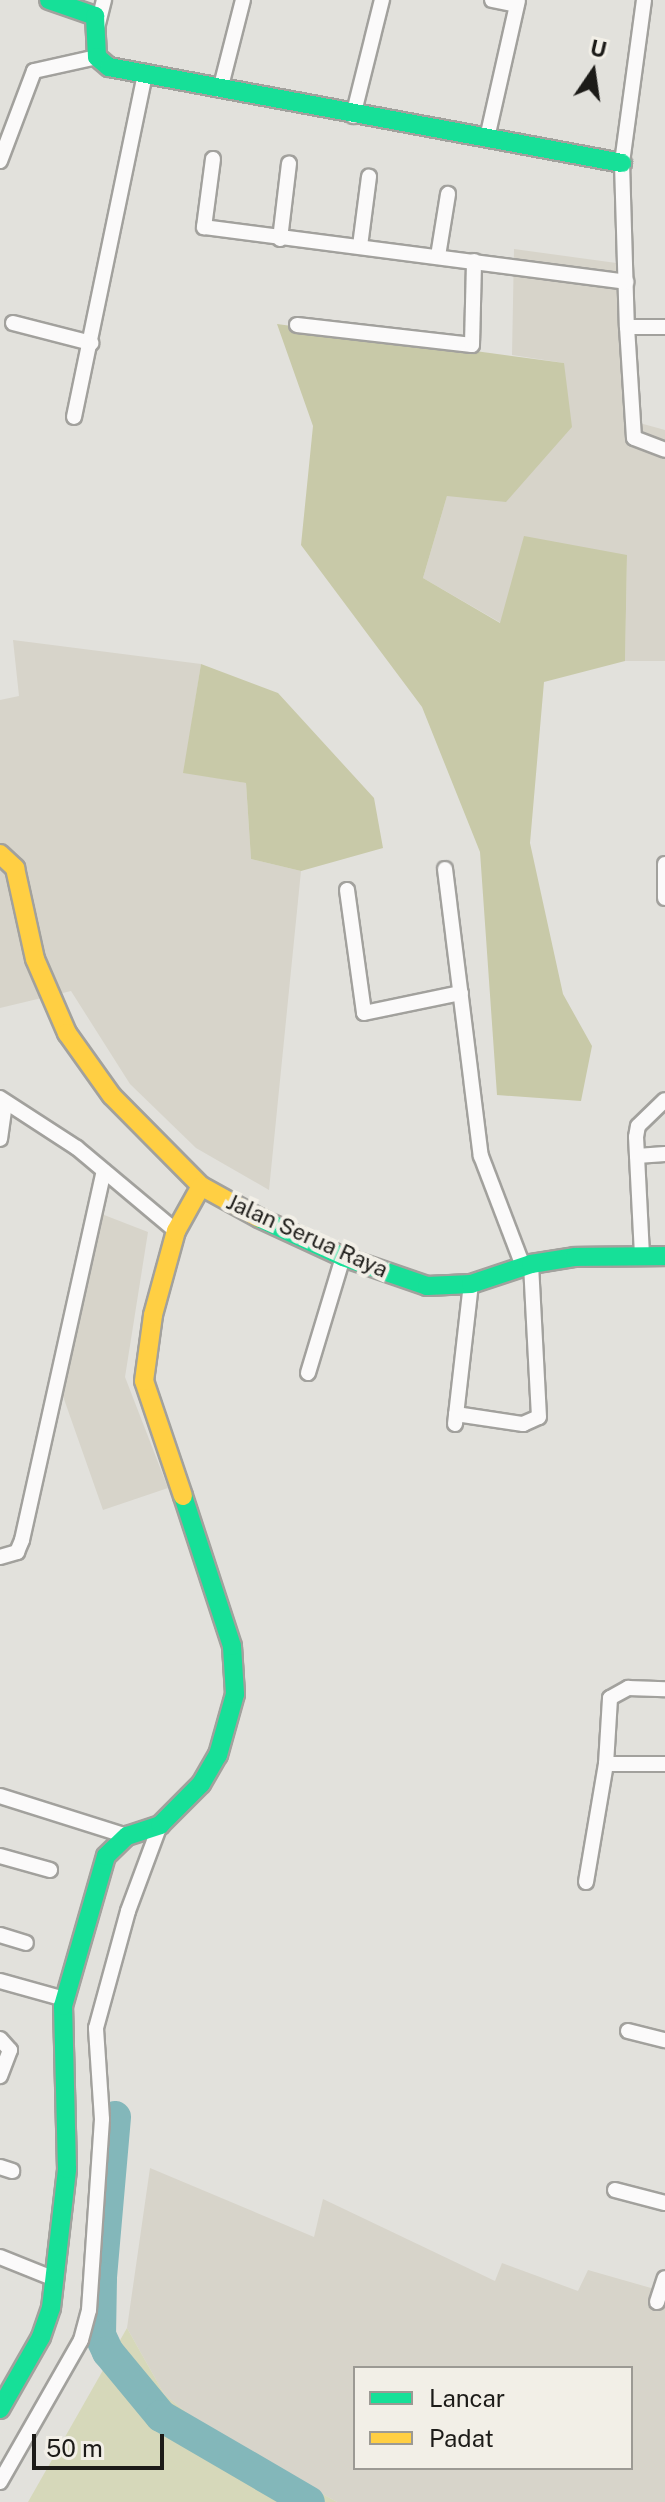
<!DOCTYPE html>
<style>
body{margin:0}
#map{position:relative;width:665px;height:2502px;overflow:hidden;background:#e2e1dc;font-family:"Public Sans",sans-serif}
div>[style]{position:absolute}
.built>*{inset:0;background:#d7d4ca}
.green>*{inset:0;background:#d6d8ba}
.forest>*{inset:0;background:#c8c9a8}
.river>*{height:32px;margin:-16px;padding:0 16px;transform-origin:16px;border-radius:16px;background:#83b7ba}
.roads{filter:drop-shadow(2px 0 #a2a19d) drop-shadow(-2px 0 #a2a19d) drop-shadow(0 2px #a2a19d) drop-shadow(0 -2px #a2a19d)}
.street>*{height:14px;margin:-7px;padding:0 7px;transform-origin:7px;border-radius:7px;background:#fbfafa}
.fast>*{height:18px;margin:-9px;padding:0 9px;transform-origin:9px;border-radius:9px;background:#16e098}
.slow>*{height:18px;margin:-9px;padding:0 9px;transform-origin:9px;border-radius:9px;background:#ffcf43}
span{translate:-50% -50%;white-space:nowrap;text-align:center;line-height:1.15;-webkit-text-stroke:8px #f2efe7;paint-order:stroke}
.street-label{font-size:22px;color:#1c1b18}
.legend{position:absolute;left:353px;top:2366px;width:280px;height:104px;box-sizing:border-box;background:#f2efe7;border:2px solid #9c9a94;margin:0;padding:10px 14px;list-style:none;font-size:24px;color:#1c1b18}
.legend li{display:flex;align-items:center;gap:16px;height:40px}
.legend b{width:40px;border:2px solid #9c9a94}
.north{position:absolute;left:553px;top:32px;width:80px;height:80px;-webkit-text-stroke:6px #f2efe7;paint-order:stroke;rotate:13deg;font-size:22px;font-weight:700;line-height:32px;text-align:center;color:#1c1b18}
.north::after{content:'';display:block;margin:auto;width:28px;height:36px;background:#1c1b18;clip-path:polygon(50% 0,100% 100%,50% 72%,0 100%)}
.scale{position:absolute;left:32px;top:2434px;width:132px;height:36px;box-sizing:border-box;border:4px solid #1c1b18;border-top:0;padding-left:10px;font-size:24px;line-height:28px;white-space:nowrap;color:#1c1b18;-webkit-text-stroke:6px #f2efe7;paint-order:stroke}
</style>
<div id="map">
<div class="built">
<i style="clip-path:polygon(514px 249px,631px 265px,636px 422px,665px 430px,665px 661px,625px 661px,627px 556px,501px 623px,423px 578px,447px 496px,564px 363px,512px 355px)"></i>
<i style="clip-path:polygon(13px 640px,201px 664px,184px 772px,246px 783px,251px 859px,301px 871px,269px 1190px,196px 1148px,130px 1084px,71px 991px,0 1008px,0 700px,19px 696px)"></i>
<i style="clip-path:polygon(99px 1213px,148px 1232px,125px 1377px,168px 1488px,103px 1510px,58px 1382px)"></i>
<i style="clip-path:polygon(evenodd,150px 2168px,314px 2237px,323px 2199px,495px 2281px,502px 2263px,578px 2291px,588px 2270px,665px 2292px,665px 2502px,337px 2502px,211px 2433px,164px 2394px,127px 2328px,150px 2168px,355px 2368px,631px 2368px,631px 2468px,355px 2468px,355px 2368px)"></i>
</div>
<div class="green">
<i style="clip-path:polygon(127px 2328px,164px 2394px,211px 2433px,337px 2502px,28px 2502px)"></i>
</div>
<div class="forest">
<i style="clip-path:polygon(277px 324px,564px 363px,572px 427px,506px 502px,447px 496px,423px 578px,500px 623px,524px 536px,627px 555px,625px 661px,544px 682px,530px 843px,563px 994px,592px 1046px,581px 1101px,497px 1095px,480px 852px,422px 707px,301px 545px,313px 426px)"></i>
<i style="clip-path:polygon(201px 664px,278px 693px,374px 798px,383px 848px,301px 871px,251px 859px,246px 783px,183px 773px)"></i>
</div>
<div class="river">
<i style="left:115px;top:2117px;width:162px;rotate:95deg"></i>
<i style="left:101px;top:2278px;width:57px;rotate:91deg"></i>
<i style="left:100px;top:2335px;width:19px;rotate:65deg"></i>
<i style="left:108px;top:2352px;width:83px;rotate:50.4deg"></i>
<i style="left:161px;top:2416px;width:171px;rotate:30.2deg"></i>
</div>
<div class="roads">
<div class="street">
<i style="left:492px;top:0;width:25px;rotate:11deg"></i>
<i style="left:644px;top:0;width:164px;rotate:97.7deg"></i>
<i style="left:622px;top:163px;width:164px;rotate:88.3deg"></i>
<i style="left:627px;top:327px;width:111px;rotate:86.4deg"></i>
<i style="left:634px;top:438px;width:33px;rotate:21deg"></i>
<i style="left:98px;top:24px;width:25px;rotate:-76deg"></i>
<i style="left:220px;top:90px;width:93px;rotate:-75.7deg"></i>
<i style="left:353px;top:116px;width:120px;rotate:-76deg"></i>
<i style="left:487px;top:138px;width:141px;rotate:-77.3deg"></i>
<i style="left:213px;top:159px;width:69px;rotate:97.5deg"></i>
<i style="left:204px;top:227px;width:426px;rotate:7.4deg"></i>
<i style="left:0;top:161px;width:96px;rotate:-69.3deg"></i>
<i style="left:34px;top:71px;width:65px;rotate:-12.5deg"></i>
<i style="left:280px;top:239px;width:76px;rotate:-83.2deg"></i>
<i style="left:360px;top:246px;width:70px;rotate:-82.6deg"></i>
<i style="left:438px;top:256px;width:63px;rotate:-80.8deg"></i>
<i style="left:13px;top:323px;width:81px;rotate:14.4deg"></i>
<i style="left:297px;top:325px;width:176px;rotate:6.5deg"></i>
<i style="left:472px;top:345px;width:84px;rotate:-88.6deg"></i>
<i style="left:627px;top:327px;width:38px"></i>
<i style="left:74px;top:417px;width:350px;rotate:-78.3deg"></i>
<i style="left:665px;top:864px;width:34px;rotate:90deg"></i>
<i style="left:445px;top:869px;width:289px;rotate:82.9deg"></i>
<i style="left:481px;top:1156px;width:118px;rotate:69.1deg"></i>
<i style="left:347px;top:890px;width:124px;rotate:82.1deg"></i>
<i style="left:364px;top:1013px;width:99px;rotate:-11.7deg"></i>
<i style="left:0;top:1098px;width:92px;rotate:33deg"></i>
<i style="left:77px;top:1148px;width:129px;rotate:40deg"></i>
<i style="left:0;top:1139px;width:36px;rotate:-82deg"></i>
<i style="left:637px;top:1156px;width:28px;rotate:-4deg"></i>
<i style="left:642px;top:1255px;width:118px;rotate:-92.9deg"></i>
<i style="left:636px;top:1137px;width:11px;rotate:-80deg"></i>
<i style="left:638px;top:1126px;width:37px;rotate:-44deg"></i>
<i style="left:308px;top:1373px;width:121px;rotate:-73.2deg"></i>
<i style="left:456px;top:1414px;width:68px;rotate:8.5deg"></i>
<i style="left:523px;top:1424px;width:17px;rotate:-24deg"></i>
<i style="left:539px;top:1417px;width:153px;rotate:-93deg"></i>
<i style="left:455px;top:1424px;width:141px;rotate:-83.5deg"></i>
<i style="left:0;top:1557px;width:18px;rotate:-16deg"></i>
<i style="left:17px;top:1552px;width:13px;rotate:-67deg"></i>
<i style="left:22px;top:1540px;width:378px;rotate:-77.5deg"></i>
<i style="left:606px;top:1764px;width:59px"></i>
<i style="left:0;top:1796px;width:133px;rotate:17.5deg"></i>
<i style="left:0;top:1856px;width:52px;rotate:15.6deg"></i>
<i style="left:586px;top:1882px;width:120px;rotate:-80.4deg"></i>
<i style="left:606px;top:1764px;width:66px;rotate:-86.5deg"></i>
<i style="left:610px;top:1698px;width:21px;rotate:-29deg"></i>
<i style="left:628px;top:1688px;width:37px;rotate:2deg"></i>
<i style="left:0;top:1935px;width:27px;rotate:17deg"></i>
<i style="left:0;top:1981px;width:67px;rotate:15.5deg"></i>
<i style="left:628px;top:2031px;width:38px;rotate:14deg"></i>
<i style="left:0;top:2039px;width:15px;rotate:48deg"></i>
<i style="left:10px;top:2050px;width:28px;rotate:111deg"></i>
<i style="left:0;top:2167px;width:13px;rotate:18deg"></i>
<i style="left:615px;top:2190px;width:52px;rotate:14.6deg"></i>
<i style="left:0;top:2257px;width:59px;rotate:21.8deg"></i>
<i style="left:657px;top:2302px;width:25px;rotate:-72deg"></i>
<i style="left:0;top:2482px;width:163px;rotate:-60.3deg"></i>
<i style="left:81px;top:2340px;width:31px;rotate:-75deg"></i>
<i style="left:89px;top:2310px;width:191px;rotate:-86.1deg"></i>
<i style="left:102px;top:2119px;width:91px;rotate:-93.8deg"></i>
<i style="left:96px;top:2028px;width:121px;rotate:-74.7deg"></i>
<i style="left:128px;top:1911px;width:92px;rotate:-69.6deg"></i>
</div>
<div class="fast">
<i style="left:49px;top:0;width:49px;rotate:19.2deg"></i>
<i style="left:95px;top:16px;width:41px;rotate:87.2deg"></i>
<i style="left:97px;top:57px;width:16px;rotate:40deg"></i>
<i style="left:109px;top:67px;width:522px;rotate:10.6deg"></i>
<i style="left:259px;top:1218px;width:93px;rotate:24.9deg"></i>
<i style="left:343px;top:1257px;width:89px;rotate:19deg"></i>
<i style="left:427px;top:1286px;width:44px;rotate:-2.6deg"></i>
<i style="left:471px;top:1284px;width:63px;rotate:-18.4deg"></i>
<i style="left:531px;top:1264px;width:45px;rotate:-9deg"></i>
<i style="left:575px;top:1257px;width:90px;rotate:-0.6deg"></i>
<i style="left:0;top:2409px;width:83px;rotate:-60.3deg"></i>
<i style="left:41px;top:2337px;width:31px;rotate:-71deg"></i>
<i style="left:51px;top:2308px;width:140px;rotate:-83.4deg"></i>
<i style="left:67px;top:2169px;width:163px;rotate:-91.4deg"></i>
<i style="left:63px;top:2006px;width:156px;rotate:-74deg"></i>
<i style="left:106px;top:1856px;width:29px;rotate:-44deg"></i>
<i style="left:127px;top:1836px;width:35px;rotate:-18deg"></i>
<i style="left:160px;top:1825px;width:58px;rotate:-45deg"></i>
<i style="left:201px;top:1784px;width:34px;rotate:-60deg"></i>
<i style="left:218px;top:1755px;width:63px;rotate:-74.4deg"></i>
<i style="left:235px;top:1694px;width:48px;rotate:-93.6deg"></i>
<i style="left:232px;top:1646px;width:158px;rotate:-108.1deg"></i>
</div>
<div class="slow">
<i style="left:0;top:854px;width:21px;rotate:43deg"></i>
<i style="left:15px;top:868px;width:93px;rotate:77.6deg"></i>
<i style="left:35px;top:959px;width:81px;rotate:66.6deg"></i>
<i style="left:67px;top:1033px;width:77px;rotate:54.5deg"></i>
<i style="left:112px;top:1096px;width:127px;rotate:45.3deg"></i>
<i style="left:201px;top:1186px;width:66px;rotate:28.9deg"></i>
<i style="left:183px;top:1496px;width:121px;rotate:-108.7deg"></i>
<i style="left:144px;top:1381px;width:67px;rotate:-82.2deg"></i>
<i style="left:153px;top:1315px;width:87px;rotate:-74.7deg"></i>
<i style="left:176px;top:1231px;width:51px;rotate:-60.9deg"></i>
</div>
</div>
<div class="street-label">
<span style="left:307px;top:1236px;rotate:24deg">Jalan Serua Raya</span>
</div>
<ul class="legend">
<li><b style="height:10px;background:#16e098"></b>Lancar</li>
<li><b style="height:10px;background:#ffcf43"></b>Padat</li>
</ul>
<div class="north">U</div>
<div class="scale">50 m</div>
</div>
